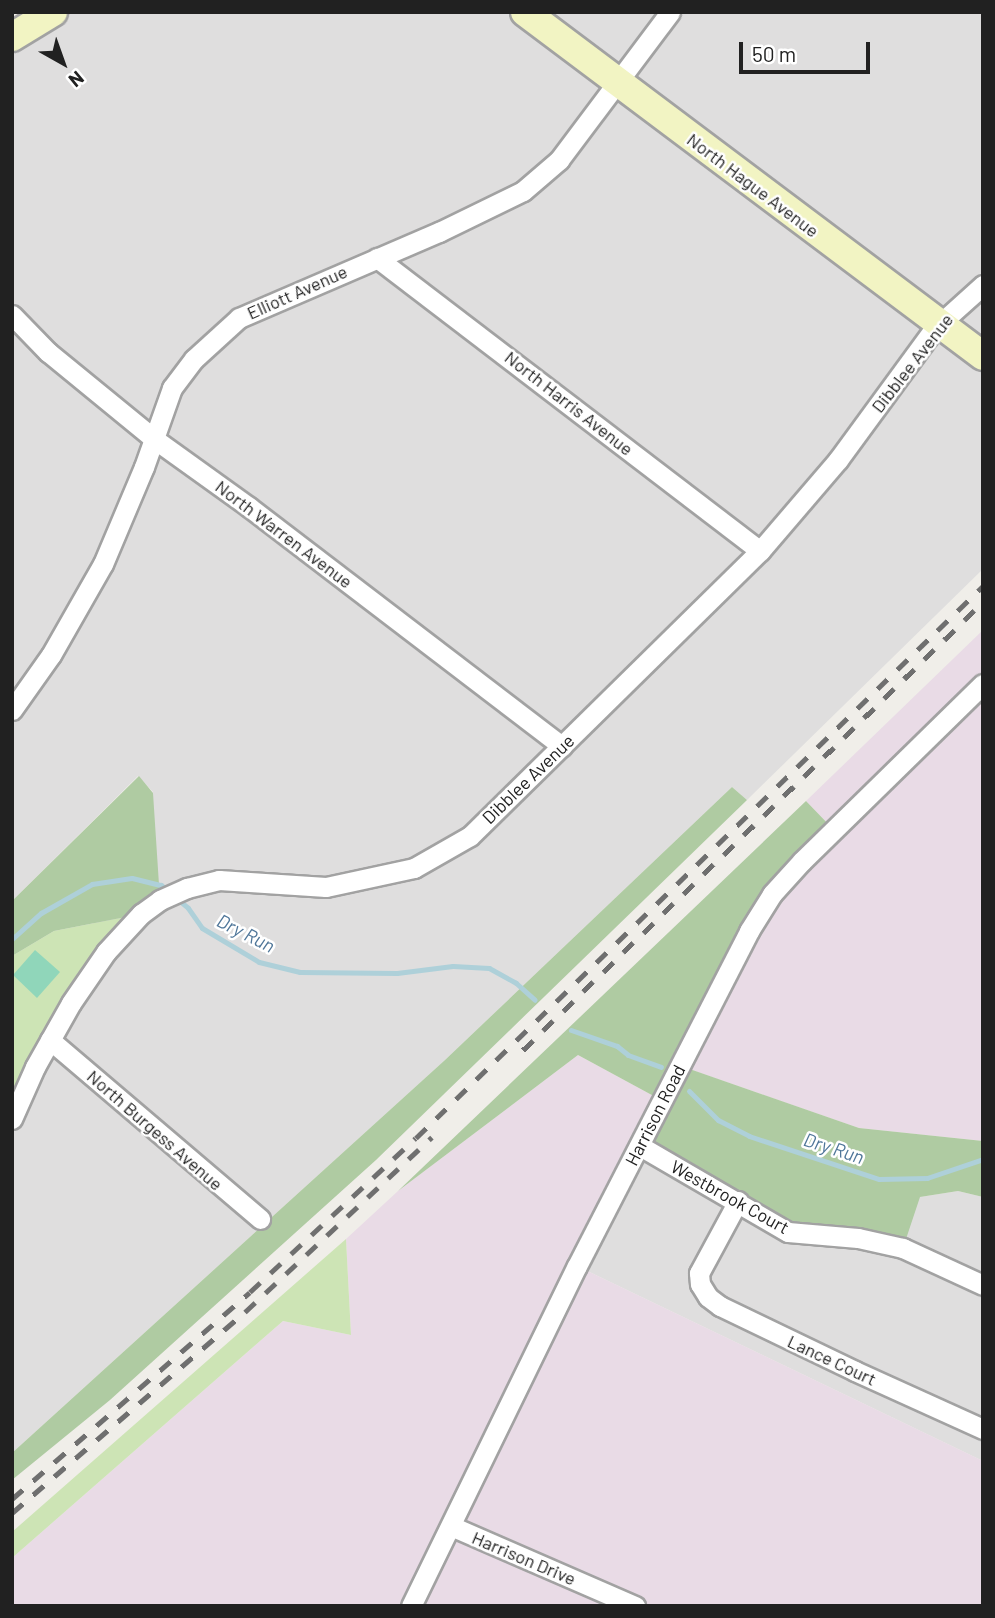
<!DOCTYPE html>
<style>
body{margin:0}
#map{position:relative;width:995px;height:1618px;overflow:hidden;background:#f0eee9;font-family:Barlow,sans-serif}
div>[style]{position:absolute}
.residential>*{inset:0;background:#dfdede}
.industrial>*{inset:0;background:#e9dbe6}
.grass>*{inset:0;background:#cde4b5}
.forest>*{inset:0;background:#afcba2}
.pitch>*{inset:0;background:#90d6ba}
.stream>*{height:5px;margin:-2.5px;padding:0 2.5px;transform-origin:2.5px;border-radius:2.5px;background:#aed0d9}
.roads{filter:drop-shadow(2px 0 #a2a2a2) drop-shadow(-2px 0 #a2a2a2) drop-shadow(0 2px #a2a2a2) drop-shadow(0 -2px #a2a2a2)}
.street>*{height:19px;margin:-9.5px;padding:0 9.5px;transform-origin:9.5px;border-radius:9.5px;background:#fff}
.secondary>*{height:28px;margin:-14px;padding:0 14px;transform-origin:14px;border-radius:14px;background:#f2f4c3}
.rail>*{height:5px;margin-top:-2.5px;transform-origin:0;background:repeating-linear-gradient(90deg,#6f6f6f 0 14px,transparent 0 28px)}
span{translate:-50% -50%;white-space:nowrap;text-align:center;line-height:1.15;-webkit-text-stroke:5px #fff;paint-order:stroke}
.street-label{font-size:18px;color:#212121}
.water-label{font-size:19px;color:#4f7699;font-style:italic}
.frame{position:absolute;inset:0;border:14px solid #212121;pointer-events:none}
.north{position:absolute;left:28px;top:28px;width:70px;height:70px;-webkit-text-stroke:5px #fff;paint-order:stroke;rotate:140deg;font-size:19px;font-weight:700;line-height:28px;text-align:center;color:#212121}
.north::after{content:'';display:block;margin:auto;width:24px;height:32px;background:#212121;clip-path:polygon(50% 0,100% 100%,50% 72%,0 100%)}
.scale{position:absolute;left:739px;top:42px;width:131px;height:32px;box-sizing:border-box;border:4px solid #212121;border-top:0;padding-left:9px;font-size:21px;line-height:24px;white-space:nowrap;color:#212121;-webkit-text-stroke:5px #fff;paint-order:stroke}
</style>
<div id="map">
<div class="residential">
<i style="clip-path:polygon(53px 12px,983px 12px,983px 569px,747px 800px,732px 787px,445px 1060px,12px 1453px,12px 1104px,153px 792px,138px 776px,12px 901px,12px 37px)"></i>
<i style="clip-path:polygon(640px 1146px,920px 1197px,958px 1191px,983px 1197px,983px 1461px,577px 1266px)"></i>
</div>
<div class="industrial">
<i style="clip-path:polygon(983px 630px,983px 1141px,859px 1128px,680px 1066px,728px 969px,833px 829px,806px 801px)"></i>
<i style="clip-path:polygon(578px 1055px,661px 1100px,577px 1266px,983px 1461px,983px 1606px,12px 1606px,12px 1558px,283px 1321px,351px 1335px,346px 1239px,398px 1191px)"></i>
</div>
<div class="grass">
<i style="clip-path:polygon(141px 914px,12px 1104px,12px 956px,54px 931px)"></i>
<i style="clip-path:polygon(346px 1239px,351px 1335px,283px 1321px,12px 1558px,12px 1532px)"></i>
</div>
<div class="forest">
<i style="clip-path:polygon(139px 776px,153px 793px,160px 900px,141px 914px,54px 931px,12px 956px,12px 901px)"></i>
<i style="clip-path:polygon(732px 787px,747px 800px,376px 1160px,110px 1400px,12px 1480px,12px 1453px,445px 1060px)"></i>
<i style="clip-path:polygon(806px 801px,833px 829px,772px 894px,681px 1066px,859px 1128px,983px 1141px,983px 1197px,958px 1191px,920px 1197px,903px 1248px,802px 1235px,640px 1146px,661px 1100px,578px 1055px,398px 1191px)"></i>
</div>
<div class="pitch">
<i style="clip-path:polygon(35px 950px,60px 972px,37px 998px,13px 975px)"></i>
</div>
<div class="stream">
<i style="left:175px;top:897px;width:17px;rotate:40deg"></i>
<i style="left:188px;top:908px;width:24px;rotate:55deg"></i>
<i style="left:202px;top:928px;width:66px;rotate:30.8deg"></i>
<i style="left:259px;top:962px;width:42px;rotate:13.7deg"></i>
<i style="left:300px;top:972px;width:97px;rotate:0.6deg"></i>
<i style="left:397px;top:973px;width:56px;rotate:-7.1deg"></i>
<i style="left:453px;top:966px;width:36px;rotate:3deg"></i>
<i style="left:489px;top:968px;width:31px;rotate:29deg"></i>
<i style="left:516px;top:983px;width:25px;rotate:42deg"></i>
<i style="left:12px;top:939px;width:39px;rotate:-42deg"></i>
<i style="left:41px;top:913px;width:59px;rotate:-29.6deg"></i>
<i style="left:92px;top:884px;width:40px;rotate:-8.5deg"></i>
<i style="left:132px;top:878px;width:30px;rotate:14deg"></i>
<i style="left:161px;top:885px;width:9px;rotate:41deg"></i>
<i style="left:571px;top:1030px;width:49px;rotate:19.2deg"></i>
<i style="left:617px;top:1046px;width:14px;rotate:39deg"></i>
<i style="left:628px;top:1055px;width:35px;rotate:20deg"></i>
<i style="left:689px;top:1091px;width:41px;rotate:45deg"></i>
<i style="left:718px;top:1120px;width:35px;rotate:27deg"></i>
<i style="left:749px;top:1136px;width:137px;rotate:18.3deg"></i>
<i style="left:879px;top:1179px;width:48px;rotate:-1.2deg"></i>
<i style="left:927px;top:1178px;width:59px;rotate:-18.7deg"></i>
</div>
<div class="roads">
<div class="street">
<i style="left:377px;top:258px;width:482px;rotate:37.4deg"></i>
<i style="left:12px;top:315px;width:52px;rotate:45.8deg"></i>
<i style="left:48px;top:352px;width:136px;rotate:39.3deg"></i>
<i style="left:153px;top:438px;width:118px;rotate:35.7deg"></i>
<i style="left:249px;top:507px;width:394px;rotate:37.4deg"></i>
<i style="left:12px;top:710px;width:67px;rotate:-54.7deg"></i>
<i style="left:51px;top:655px;width:105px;rotate:-60.3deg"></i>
<i style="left:103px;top:564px;width:105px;rotate:-67.1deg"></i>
<i style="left:144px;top:467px;width:84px;rotate:-70.5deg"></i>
<i style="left:172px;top:388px;width:36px;rotate:-53deg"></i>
<i style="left:194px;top:359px;width:61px;rotate:-42.3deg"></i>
<i style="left:239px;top:318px;width:218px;rotate:-23.3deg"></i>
<i style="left:439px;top:232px;width:93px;rotate:-26deg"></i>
<i style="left:523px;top:191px;width:48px;rotate:-40.7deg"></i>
<i style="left:559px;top:160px;width:185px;rotate:-53.1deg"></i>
<i style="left:50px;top:1040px;width:276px;rotate:40.4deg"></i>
<i style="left:12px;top:1119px;width:57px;rotate:-66.1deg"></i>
<i style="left:35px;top:1067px;width:73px;rotate:-60.6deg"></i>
<i style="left:71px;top:1003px;width:62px;rotate:-55.5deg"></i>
<i style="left:106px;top:952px;width:52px;rotate:-47.4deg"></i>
<i style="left:141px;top:914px;width:24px;rotate:-36deg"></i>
<i style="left:160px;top:900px;width:30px;rotate:-24deg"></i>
<i style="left:187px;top:888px;width:33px;rotate:-14deg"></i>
<i style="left:219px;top:880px;width:107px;rotate:3.7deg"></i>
<i style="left:326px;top:887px;width:90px;rotate:-12.2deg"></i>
<i style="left:414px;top:868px;width:64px;rotate:-29.7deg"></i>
<i style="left:470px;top:836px;width:407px;rotate:-44.5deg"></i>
<i style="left:760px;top:551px;width:120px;rotate:-49.4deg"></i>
<i style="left:838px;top:460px;width:162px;rotate:-53.8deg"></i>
<i style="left:934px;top:329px;width:66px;rotate:-41.9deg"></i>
<i style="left:640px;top:1146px;width:171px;rotate:30.2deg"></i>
<i style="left:788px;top:1232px;width:70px;rotate:4.9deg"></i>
<i style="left:858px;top:1238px;width:46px;rotate:12.5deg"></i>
<i style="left:903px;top:1248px;width:88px;rotate:24.8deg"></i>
<i style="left:738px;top:1201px;width:82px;rotate:118.4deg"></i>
<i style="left:699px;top:1273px;width:11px;rotate:85deg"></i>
<i style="left:700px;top:1284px;width:15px;rotate:58deg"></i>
<i style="left:708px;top:1297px;width:15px;rotate:37deg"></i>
<i style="left:720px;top:1306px;width:150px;rotate:25.7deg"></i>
<i style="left:855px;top:1371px;width:141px;rotate:24.4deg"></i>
<i style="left:451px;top:1526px;width:201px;rotate:23.5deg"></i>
<i style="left:411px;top:1606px;width:378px;rotate:-64deg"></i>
<i style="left:577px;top:1266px;width:377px;rotate:-62.8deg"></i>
<i style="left:749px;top:931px;width:44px;rotate:-58.1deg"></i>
<i style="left:772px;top:894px;width:45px;rotate:-47.7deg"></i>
<i style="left:802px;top:861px;width:253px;rotate:-44.4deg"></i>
</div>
<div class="secondary">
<i style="left:525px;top:12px;width:573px;rotate:36.91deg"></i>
<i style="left:12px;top:37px;width:48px;rotate:-31.4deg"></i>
</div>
</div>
<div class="rail">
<i style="left:523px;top:1050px;width:642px;rotate:-44.24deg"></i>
<i style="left:12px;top:1499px;width:315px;rotate:-41deg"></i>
<i style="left:250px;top:1292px;width:226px;rotate:-42.9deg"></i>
<i style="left:416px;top:1138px;width:791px;rotate:-44.23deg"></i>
<i style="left:12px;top:1513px;width:308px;rotate:-40.8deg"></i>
<i style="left:245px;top:1312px;width:256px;rotate:-43.1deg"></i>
</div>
<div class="street-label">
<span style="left:753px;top:185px;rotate:37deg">North Hague Avenue</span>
<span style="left:297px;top:292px;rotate:-24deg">Elliott Avenue</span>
<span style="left:912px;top:363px;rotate:-52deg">Dibblee Avenue</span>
<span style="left:569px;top:403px;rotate:38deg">North Harris Avenue</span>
<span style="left:284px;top:534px;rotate:37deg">North Warren Avenue</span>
<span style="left:528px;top:779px;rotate:-44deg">Dibblee Avenue</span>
<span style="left:655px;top:1115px;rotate:-63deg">Harrison Road</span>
<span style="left:155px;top:1130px;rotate:41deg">North Burgess Avenue</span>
<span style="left:730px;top:1197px;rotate:29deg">Westbrook Court</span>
<span style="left:832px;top:1360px;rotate:25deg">Lance Court</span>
<span style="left:524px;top:1558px;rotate:23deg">Harrison Drive</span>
</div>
<div class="water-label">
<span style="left:246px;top:933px;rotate:27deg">Dry Run</span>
<span style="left:834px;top:1148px;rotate:18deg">Dry Run</span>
</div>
<div class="frame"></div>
<div class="north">N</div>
<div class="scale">50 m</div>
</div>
